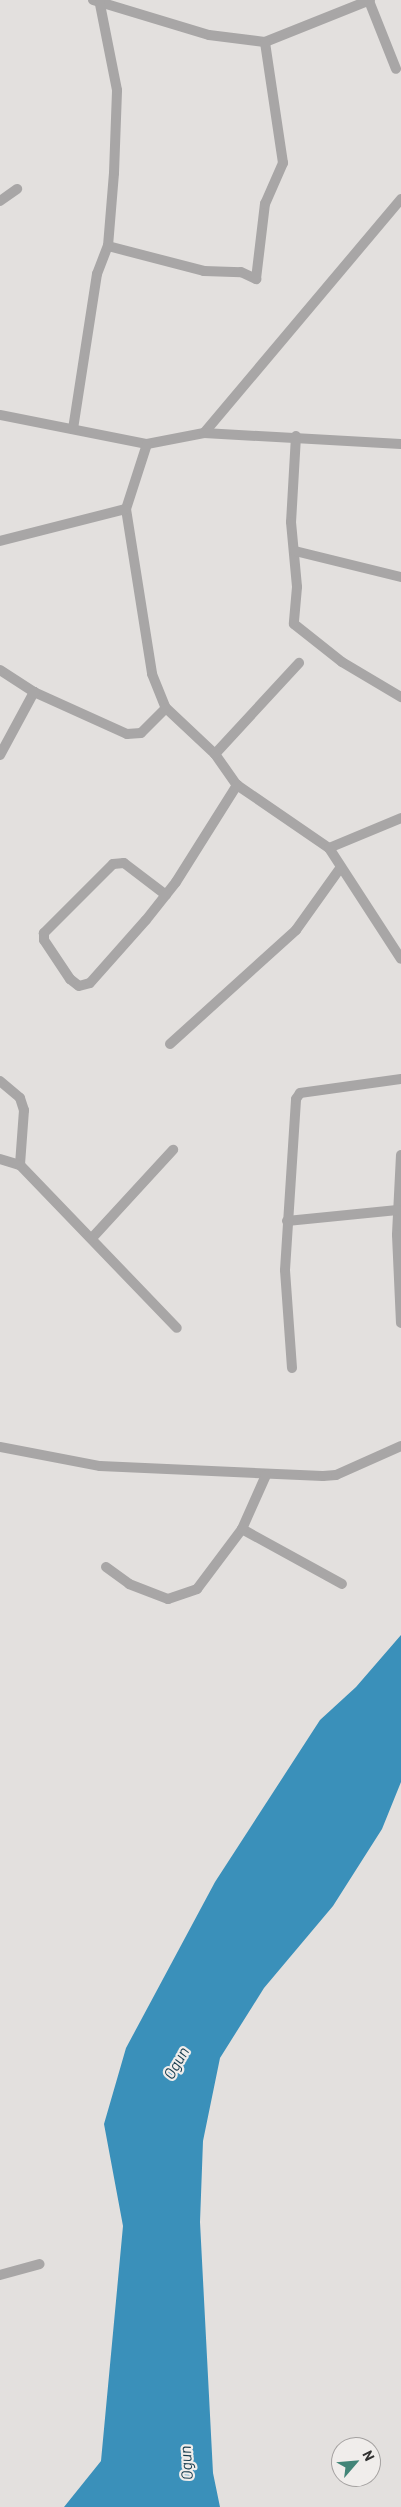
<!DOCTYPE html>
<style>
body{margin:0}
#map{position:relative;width:401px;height:2507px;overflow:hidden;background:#e3e0de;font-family:Barlow,sans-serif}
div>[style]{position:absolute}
.water>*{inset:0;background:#3a90ba}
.minor>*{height:10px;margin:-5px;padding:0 5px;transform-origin:5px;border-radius:5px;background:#a8a6a6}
span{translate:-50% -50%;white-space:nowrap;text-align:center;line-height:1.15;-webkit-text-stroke:4.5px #f0edeb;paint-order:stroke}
.water-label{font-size:16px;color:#153b4d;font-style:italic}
.north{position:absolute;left:331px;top:2437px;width:50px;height:50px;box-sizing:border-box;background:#f0edeb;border:1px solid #a4a1a0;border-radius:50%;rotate:63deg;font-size:14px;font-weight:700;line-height:20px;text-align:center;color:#313030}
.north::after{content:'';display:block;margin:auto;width:18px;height:22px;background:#428578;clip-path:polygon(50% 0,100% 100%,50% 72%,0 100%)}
</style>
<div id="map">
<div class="water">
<i style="clip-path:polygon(401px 1635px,401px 1782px,382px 1829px,333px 1906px,264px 1988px,220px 2058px,203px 2141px,200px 2222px,213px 2473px,220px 2507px,64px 2507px,101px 2461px,123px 2226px,104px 2124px,126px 2048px,215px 1882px,320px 1720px,356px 1687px)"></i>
</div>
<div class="minor">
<i style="left:93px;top:0;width:121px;rotate:16.8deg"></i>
<i style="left:209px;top:35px;width:56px;rotate:7.1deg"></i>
<i style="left:265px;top:42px;width:113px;rotate:-21.8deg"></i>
<i style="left:369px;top:1px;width:73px;rotate:68.3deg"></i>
<i style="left:0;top:201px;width:21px;rotate:-35deg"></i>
<i style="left:108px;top:246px;width:99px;rotate:14.6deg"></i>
<i style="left:204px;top:271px;width:37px;rotate:2deg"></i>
<i style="left:241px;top:272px;width:17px;rotate:25deg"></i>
<i style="left:256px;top:279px;width:76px;rotate:-83.2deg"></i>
<i style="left:265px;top:204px;width:45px;rotate:-66.3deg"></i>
<i style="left:283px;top:163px;width:122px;rotate:-98.5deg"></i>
<i style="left:0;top:415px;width:150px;rotate:11.2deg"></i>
<i style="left:147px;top:444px;width:58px;rotate:-10.9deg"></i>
<i style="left:204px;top:433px;width:306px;rotate:-49.9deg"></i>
<i style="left:73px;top:429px;width:157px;rotate:-81.2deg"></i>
<i style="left:97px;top:274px;width:30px;rotate:-69deg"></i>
<i style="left:108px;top:246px;width:73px;rotate:-85.3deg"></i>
<i style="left:114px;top:173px;width:83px;rotate:-87.9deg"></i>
<i style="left:117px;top:90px;width:88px;rotate:-101.2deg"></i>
<i style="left:204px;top:433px;width:197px;rotate:3.2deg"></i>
<i style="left:296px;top:436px;width:86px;rotate:93.3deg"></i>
<i style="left:291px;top:522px;width:65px;rotate:84.7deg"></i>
<i style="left:297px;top:587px;width:37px;rotate:95deg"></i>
<i style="left:294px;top:624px;width:61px;rotate:38.4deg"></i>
<i style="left:342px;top:662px;width:69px;rotate:30.7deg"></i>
<i style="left:147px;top:444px;width:68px;rotate:107.9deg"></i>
<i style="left:126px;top:509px;width:167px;rotate:81deg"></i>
<i style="left:152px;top:674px;width:37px;rotate:68deg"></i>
<i style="left:166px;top:708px;width:67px;rotate:43.2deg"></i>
<i style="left:215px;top:754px;width:38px;rotate:55deg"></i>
<i style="left:237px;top:785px;width:112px;rotate:34.4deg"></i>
<i style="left:329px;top:848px;width:132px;rotate:57deg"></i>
<i style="left:0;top:541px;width:130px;rotate:-14.3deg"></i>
<i style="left:295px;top:551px;width:109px;rotate:13.8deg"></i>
<i style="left:0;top:670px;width:40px;rotate:32.9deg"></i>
<i style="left:34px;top:692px;width:102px;rotate:24.3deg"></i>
<i style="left:127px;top:734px;width:14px;rotate:-4deg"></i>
<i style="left:141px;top:733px;width:35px;rotate:-45deg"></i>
<i style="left:215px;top:754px;width:124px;rotate:-47.3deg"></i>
<i style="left:0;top:755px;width:72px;rotate:-61.6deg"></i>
<i style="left:329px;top:848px;width:78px;rotate:-22.6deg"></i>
<i style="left:166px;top:895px;width:53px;rotate:-142.7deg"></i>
<i style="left:124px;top:863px;width:11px;rotate:175deg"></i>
<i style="left:113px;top:864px;width:98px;rotate:135deg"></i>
<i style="left:44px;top:933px;width:7px;rotate:90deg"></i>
<i style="left:44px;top:940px;width:47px;rotate:56.3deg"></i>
<i style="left:70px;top:979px;width:11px;rotate:38deg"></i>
<i style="left:79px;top:986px;width:11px;rotate:-15deg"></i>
<i style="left:90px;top:983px;width:84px;rotate:-48.4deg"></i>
<i style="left:146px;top:920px;width:48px;rotate:-51.7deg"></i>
<i style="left:176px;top:882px;width:115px;rotate:-57.8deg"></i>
<i style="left:170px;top:1044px;width:170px;rotate:-42.1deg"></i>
<i style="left:296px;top:930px;width:77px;rotate:-54.5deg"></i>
<i style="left:0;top:1081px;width:26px;rotate:40deg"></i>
<i style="left:20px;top:1098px;width:13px;rotate:72deg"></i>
<i style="left:24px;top:1110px;width:55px;rotate:94.2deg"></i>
<i style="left:401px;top:1155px;width:80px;rotate:92.9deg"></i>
<i style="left:397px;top:1235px;width:88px;rotate:87.4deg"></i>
<i style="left:0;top:1159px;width:21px;rotate:17deg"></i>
<i style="left:20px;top:1165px;width:226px;rotate:46.1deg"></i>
<i style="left:287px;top:1221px;width:111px;rotate:-5.7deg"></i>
<i style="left:92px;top:1238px;width:120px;rotate:-47.4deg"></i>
<i style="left:292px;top:1368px;width:98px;rotate:-94.1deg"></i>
<i style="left:285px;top:1270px;width:171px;rotate:-86.3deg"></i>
<i style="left:296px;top:1099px;width:7px;rotate:-56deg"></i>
<i style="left:300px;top:1093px;width:102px;rotate:-7.9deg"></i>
<i style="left:0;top:1447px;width:102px;rotate:10.8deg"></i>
<i style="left:100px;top:1466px;width:223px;rotate:2.6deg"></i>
<i style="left:323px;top:1476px;width:13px;rotate:-4deg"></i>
<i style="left:336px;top:1475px;width:71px;rotate:-24deg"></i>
<i style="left:242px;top:1529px;width:114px;rotate:28.8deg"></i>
<i style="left:106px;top:1567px;width:29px;rotate:36deg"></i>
<i style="left:129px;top:1584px;width:42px;rotate:21deg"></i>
<i style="left:168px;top:1599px;width:31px;rotate:-19deg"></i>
<i style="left:197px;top:1589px;width:75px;rotate:-53.1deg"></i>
<i style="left:242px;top:1529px;width:59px;rotate:-66deg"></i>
<i style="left:0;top:2275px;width:41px;rotate:-15.4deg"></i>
</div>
<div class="water-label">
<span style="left:176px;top:2063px;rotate:-60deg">Ogun</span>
<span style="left:186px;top:2463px;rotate:-94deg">Ogun</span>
</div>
<div class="north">N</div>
</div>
